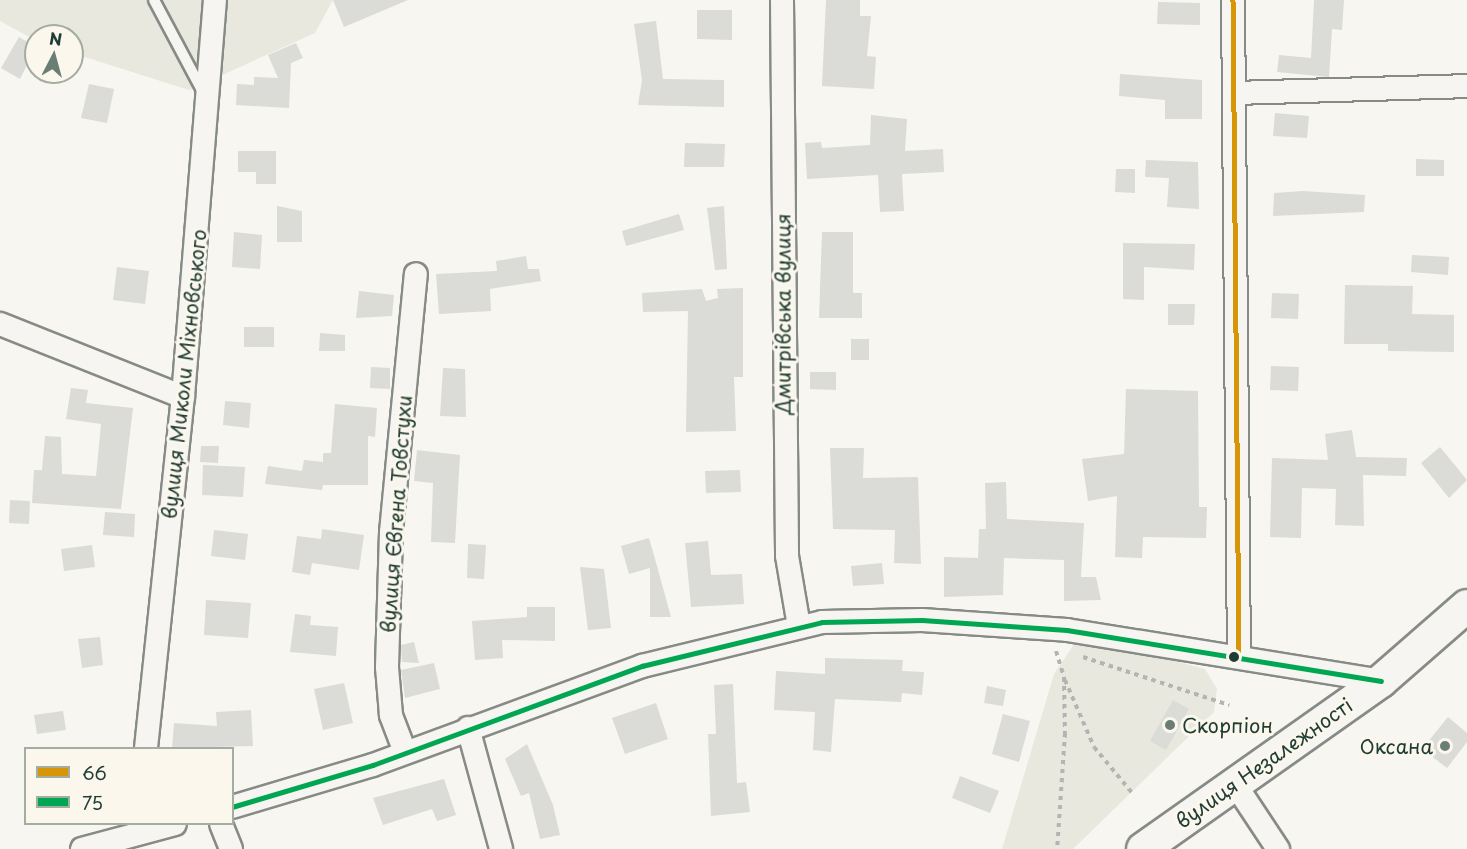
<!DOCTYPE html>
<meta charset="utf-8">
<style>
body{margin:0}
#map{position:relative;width:1467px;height:849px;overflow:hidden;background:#f8f6f0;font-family:"Playpen Sans",sans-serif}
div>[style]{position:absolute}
.built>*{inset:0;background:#e8e8df}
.building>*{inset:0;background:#dbdbd7}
.path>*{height:4px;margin-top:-2px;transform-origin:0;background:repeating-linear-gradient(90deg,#b2b5b1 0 4.5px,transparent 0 9px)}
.roads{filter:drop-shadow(2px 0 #868b86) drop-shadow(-2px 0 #868b86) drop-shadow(0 2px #868b86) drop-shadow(0 -2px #868b86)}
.lane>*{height:10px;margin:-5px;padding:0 5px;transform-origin:5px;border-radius:5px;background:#f6f5f1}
.street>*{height:22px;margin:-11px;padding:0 11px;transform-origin:11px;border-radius:11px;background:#f6f5f1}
.secondary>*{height:32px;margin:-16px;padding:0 16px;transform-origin:16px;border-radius:16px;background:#f6f5f1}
.bus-1>*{height:4.5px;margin:-2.25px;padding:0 2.25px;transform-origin:2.25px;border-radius:2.25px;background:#d79608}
.bus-2>*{height:4.5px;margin:-2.25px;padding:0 2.25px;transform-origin:2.25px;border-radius:2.25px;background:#00a651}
.dots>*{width:16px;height:16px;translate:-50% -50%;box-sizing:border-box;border:3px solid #fbf7ec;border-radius:50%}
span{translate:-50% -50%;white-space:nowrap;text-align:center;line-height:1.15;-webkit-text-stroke:6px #fbf7ec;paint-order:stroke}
.street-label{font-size:20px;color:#1f3d34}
.poi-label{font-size:20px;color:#1f3d34}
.left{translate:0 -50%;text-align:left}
.right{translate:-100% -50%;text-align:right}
.legend{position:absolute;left:24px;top:747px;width:210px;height:78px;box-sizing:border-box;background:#fbf7ec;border:2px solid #a3ada2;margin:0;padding:8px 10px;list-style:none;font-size:18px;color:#1f3d34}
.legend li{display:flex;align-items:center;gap:12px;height:30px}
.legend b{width:30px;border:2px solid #a3ada2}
.north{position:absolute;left:24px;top:24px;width:60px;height:60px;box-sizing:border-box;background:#fbf7ec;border:2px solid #a3ada2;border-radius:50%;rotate:6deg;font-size:16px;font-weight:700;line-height:24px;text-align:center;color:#1f3d34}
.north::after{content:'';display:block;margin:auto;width:21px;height:27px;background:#6b7e76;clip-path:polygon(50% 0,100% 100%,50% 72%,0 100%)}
</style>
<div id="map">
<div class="built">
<i style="clip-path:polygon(0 0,333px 0,315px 33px,189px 90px,72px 53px,72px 36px,33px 39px,0 21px)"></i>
<i style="clip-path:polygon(1075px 643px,1135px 650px,1205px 669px,1217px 689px,1214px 712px,1073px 849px,1002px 849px,1054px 674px)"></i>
</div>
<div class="building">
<i style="clip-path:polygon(333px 0,408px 0,344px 27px)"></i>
<i style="clip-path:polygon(826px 0,860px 0,860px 16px,871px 16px,867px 56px,876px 57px,874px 89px,822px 86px)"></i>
<i style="clip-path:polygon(1314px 0,1344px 0,1342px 30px,1332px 29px,1329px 77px,1277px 72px,1279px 55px,1311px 58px)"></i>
<i style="clip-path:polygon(1158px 2px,1200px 3px,1200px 25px,1157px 24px)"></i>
<i style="clip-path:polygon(697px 10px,732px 10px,732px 40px,697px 39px)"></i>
<i style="clip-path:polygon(656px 21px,663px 79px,724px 80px,724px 107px,638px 105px,642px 80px,634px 24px)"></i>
<i style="clip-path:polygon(19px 37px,36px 47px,20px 79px,1px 68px)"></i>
<i style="clip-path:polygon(296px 43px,303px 58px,291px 63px,289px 108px,236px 105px,237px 84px,254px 85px,254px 77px,278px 78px,268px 55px)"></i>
<i style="clip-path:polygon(1120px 74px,1202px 80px,1202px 119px,1165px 119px,1165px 100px,1119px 96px)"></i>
<i style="clip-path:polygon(89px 84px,114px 89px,107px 123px,81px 118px)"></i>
<i style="clip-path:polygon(1275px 113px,1309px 116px,1307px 138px,1273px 136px)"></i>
<i style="clip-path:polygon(871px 115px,907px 119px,905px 151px,943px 149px,944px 172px,902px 174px,904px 211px,880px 212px,878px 175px,807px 179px,805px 143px,821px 142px,822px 148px,870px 145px)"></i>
<i style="clip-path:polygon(685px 143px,725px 144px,724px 167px,684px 167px)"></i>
<i style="clip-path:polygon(238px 151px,276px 151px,276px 184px,256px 184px,256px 172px,238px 172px)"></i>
<i style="clip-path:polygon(1416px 159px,1444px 160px,1444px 176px,1416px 176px)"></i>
<i style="clip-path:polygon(1146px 160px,1198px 162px,1199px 209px,1167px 207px,1169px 178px,1145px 177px)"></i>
<i style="clip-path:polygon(1116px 169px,1135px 169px,1135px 193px,1115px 192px)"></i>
<i style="clip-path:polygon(1303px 191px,1365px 195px,1364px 212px,1273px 216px,1274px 193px)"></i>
<i style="clip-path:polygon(277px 206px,302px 211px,302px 242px,277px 242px)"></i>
<i style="clip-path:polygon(724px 206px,727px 269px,715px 270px,707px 208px)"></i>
<i style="clip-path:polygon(679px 214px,684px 230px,626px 246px,622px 231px)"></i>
<i style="clip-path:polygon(234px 232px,262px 235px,260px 269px,232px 267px)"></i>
<i style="clip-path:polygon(822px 232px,853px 232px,853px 293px,862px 293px,862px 318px,819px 318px)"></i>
<i style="clip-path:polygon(1123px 243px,1195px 244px,1194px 270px,1144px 267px,1144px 300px,1123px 299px)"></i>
<i style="clip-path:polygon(1412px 255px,1449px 257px,1448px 275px,1411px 272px)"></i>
<i style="clip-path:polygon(526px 256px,528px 269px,539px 269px,541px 281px,490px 289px,491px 311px,439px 314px,436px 274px,497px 271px,496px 261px)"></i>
<i style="clip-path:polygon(117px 267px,149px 271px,145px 304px,113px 300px)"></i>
<i style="clip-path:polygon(1345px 285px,1413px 286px,1412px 314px,1454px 315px,1454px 352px,1388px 351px,1388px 344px,1344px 344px)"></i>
<i style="clip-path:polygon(743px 288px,743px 377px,734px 377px,736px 431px,686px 432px,688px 311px,643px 312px,642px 293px,702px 289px,706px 301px,718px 298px,717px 289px)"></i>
<i style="clip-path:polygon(359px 291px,394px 295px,392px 316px,356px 318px)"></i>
<i style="clip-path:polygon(1272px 293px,1299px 294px,1298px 319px,1271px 318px)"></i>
<i style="clip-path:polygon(1168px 304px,1195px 304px,1194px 325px,1168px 325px)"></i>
<i style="clip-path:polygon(244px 327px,274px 327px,274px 347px,244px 347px)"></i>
<i style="clip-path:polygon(320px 333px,345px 335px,345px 351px,319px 351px)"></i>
<i style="clip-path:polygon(851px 339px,869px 339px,869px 360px,851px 360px)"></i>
<i style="clip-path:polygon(1271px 366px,1299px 367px,1298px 391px,1270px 390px)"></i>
<i style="clip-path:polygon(371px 367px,390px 368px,390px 389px,370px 388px)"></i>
<i style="clip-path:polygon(443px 368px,465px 369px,466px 417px,440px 416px)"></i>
<i style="clip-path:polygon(810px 372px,836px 372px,836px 390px,810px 389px)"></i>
<i style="clip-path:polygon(71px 388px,88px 390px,86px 403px,133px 408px,121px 509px,32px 503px,34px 470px,42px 470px,45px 436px,61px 437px,62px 474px,96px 476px,101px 424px,66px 419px)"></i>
<i style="clip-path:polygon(1126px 389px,1198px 391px,1199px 507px,1207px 507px,1206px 538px,1143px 537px,1142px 558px,1115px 557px,1117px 496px,1088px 501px,1082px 459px,1124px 454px)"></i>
<i style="clip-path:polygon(225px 401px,251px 403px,249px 428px,223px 425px)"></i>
<i style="clip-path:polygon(335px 404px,377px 408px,375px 437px,368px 436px,368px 485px,323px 485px,322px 490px,265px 484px,268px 466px,302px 471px,304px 460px,323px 462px,323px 453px,331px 453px)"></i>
<i style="clip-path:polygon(1352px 430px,1356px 457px,1407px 458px,1406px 476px,1363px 475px,1364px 526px,1335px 525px,1336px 489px,1302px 488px,1301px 538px,1270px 537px,1272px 458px,1328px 460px,1325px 434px)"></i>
<i style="clip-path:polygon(201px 446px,219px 446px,218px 463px,200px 462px)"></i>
<i style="clip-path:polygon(1440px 447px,1467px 480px,1449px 498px,1421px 463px)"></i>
<i style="clip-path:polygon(830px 448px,864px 448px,863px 478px,918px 477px,921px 564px,894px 563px,895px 530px,833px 529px)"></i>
<i style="clip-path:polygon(417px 450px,460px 455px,455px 543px,431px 542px,433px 483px,414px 481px)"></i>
<i style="clip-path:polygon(203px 465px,245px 467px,243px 497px,202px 495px)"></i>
<i style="clip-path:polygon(740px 470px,741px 492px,706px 493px,705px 471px)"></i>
<i style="clip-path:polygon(1006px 482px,1007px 519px,1084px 523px,1081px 577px,1096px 577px,1101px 600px,1064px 601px,1064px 560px,1004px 558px,1003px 595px,944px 597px,944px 557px,978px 558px,979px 529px,986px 529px,985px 483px)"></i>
<i style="clip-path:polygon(10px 500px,30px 501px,29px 524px,9px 523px)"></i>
<i style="clip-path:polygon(105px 512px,135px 514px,134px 537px,103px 535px)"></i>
<i style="clip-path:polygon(322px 529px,364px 535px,359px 570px,312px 563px,310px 575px,292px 572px,297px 536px,321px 539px)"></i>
<i style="clip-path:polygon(214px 530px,248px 534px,245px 560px,211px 556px)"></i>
<i style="clip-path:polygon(649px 538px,655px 559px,671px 617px,650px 617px,650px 568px,629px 574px,621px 546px)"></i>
<i style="clip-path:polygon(708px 541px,711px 575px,742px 574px,744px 604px,691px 607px,685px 543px)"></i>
<i style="clip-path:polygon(468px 544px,486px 545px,484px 579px,467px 578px)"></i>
<i style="clip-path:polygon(92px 545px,95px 567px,64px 571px,61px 549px)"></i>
<i style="clip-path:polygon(882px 563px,884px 584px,853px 586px,851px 566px)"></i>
<i style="clip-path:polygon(580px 567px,604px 569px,611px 628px,588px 630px)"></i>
<i style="clip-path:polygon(206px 600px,251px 603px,248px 638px,204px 635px)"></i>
<i style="clip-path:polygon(527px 607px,555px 607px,555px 641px,502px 640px,503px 658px,475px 660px,472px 621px,527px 617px)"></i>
<i style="clip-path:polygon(295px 614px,311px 616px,310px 625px,338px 627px,336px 656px,290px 652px)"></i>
<i style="clip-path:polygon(100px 637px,103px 665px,82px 668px,78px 639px)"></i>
<i style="clip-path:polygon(414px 642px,419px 663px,402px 662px,401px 645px)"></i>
<i style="clip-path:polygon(825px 658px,903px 660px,902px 671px,924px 672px,922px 695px,902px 693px,901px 702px,835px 699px,831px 752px,813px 750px,815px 712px,774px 710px,776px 671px,825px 674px)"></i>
<i style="clip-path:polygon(434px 663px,440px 689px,405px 698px,401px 670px)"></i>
<i style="clip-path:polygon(344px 683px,353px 723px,323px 730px,314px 689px)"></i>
<i style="clip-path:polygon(733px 684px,737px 783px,746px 782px,750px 812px,711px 816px,708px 734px,716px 734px,714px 685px)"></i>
<i style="clip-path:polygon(987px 686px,1006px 690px,1003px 706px,984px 703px)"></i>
<i style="clip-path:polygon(1173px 700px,1189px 709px,1166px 750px,1150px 741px)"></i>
<i style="clip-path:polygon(656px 703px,668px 739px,625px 754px,612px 718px)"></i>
<i style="clip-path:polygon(251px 710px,253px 746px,172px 748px,174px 723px,217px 726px,216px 712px)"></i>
<i style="clip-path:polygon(63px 711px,66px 730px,37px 734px,34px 715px)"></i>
<i style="clip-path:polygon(1003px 714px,1030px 721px,1019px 762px,992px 754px)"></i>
<i style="clip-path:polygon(1448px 717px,1467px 733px,1467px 742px,1447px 768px,1422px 749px)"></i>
<i style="clip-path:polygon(527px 744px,553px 805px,560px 835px,540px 839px,529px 793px,521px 796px,505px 759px)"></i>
<i style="clip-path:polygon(960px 776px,999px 791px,990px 813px,952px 798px)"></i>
<i style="clip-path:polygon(444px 779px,456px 815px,437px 821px,432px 809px,383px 825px,373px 798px)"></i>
</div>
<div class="path">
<i style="left:1056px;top:651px;width:27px;rotate:73deg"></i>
<i style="left:1064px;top:677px;width:56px;rotate:89deg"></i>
<i style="left:1065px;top:733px;width:116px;rotate:93.9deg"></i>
<i style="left:1083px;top:657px;width:154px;rotate:18.2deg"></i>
<i style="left:1065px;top:680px;width:73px;rotate:66.6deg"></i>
<i style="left:1094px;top:747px;width:61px;rotate:50.3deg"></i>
</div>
<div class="roads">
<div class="lane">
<i style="left:154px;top:0;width:109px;rotate:62deg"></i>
</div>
<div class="street">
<i style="left:782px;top:0;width:556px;rotate:89.48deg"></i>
<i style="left:787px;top:556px;width:71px;rotate:80.3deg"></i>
<i style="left:1233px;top:0;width:656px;rotate:89.48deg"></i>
<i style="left:1234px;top:93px;width:233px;rotate:-1.7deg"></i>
<i style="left:0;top:324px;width:197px;rotate:21.7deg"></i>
<i style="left:468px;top:728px;width:125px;rotate:74.7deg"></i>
<i style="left:146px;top:748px;width:353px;rotate:-84deg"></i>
<i style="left:183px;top:397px;width:398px;rotate:-85.4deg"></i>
<i style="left:405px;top:752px;width:40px;rotate:-111deg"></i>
<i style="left:391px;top:715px;width:48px;rotate:-94.8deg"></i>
<i style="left:387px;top:667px;width:135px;rotate:-88.3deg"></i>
<i style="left:391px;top:532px;width:259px;rotate:-84.5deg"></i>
<i style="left:1235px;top:784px;width:78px;rotate:56.5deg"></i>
<i style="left:232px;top:807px;width:147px;rotate:-16.6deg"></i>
<i style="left:373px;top:765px;width:287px;rotate:-20.2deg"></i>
<i style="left:642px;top:666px;width:185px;rotate:-13.7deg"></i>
<i style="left:822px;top:622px;width:100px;rotate:-1.1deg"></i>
<i style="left:922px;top:620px;width:145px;rotate:3.9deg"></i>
<i style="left:1067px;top:630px;width:318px;rotate:9.2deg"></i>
<i style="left:221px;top:824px;width:27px;rotate:68deg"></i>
<i style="left:82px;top:849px;width:96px;rotate:-15deg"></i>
</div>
<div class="secondary">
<i style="left:1143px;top:849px;width:291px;rotate:-35.2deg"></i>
<i style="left:1381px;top:681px;width:114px;rotate:-41.1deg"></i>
</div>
</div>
<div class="bus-1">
<i style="left:1233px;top:0;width:656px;rotate:89.48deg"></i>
</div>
<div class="bus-2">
<i style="left:232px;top:807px;width:147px;rotate:-16.6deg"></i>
<i style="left:373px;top:765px;width:287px;rotate:-20.2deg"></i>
<i style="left:642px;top:666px;width:185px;rotate:-13.7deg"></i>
<i style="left:822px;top:622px;width:100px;rotate:-1.1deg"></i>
<i style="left:922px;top:620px;width:145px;rotate:3.9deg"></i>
<i style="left:1067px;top:630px;width:318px;rotate:9.2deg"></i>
</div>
<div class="dots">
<i style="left:1234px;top:657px;background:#1f3d34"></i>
<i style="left:1170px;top:725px;background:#6b7e76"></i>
<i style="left:1445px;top:746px;background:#6b7e76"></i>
</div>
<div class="street-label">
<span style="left:783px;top:314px;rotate:-90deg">Дмитрівська вулиця</span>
<span style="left:184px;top:374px;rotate:-84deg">вулиця Миколи Міхновського</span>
<span style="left:396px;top:514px;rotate:-86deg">вулиця Євгена Товстухи</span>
<span style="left:1264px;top:763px;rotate:-35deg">вулиця Незалежності</span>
</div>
<div class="poi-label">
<span class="left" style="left:1182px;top:725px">Скорпіон</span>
<span class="right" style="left:1433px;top:746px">Оксана</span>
</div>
<ul class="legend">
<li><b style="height:8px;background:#d79608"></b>66</li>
<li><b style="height:8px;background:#00a651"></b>75</li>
</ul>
<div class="north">N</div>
</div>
